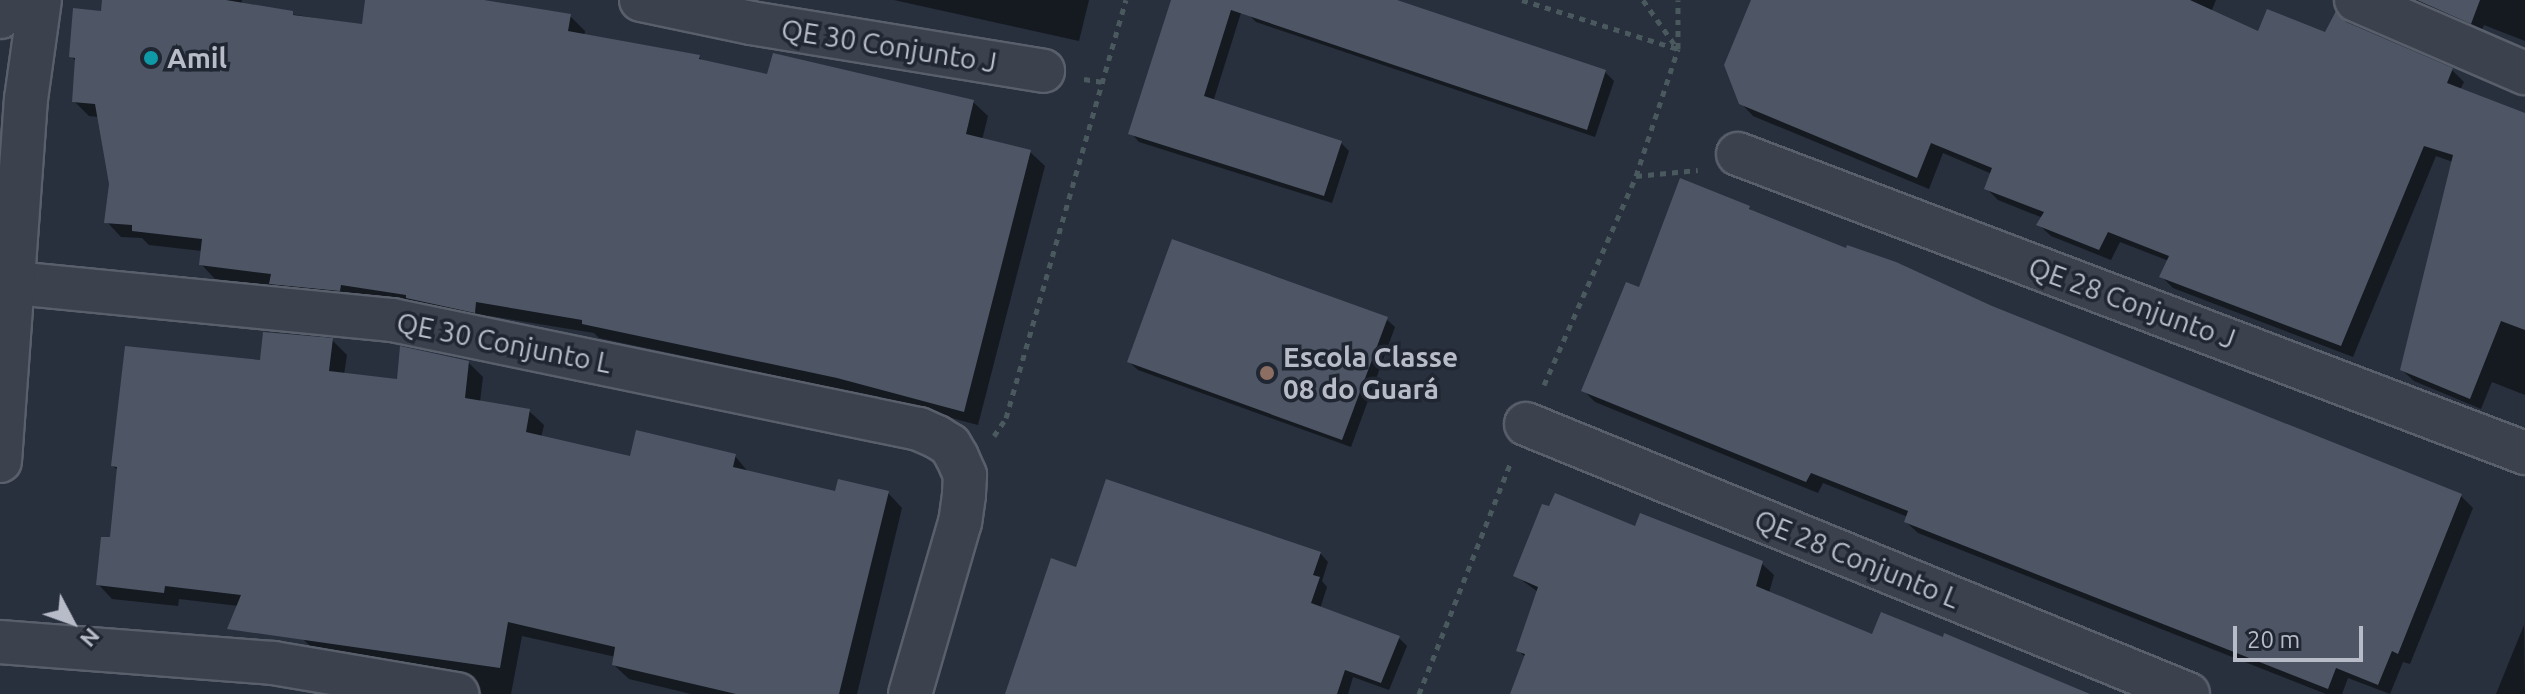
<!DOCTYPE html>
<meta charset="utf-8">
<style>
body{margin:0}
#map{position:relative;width:2525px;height:694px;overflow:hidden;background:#282f3d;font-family:Ubuntu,sans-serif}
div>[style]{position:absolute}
.shadow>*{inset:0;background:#0007}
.building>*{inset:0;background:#4e5666}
.path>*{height:5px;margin-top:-2.5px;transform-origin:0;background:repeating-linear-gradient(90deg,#49595d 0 6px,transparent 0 12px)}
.roads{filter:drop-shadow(2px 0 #595f6b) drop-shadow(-2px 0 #595f6b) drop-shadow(0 2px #595f6b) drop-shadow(0 -2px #595f6b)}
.street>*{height:42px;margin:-21px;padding:0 21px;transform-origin:21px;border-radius:21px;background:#3b414d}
.dots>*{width:22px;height:22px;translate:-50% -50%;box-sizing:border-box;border:4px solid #202632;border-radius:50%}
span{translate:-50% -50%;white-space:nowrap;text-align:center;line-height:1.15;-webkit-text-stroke:7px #202632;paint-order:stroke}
.street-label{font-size:28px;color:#b7bcc8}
.poi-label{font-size:28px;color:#b7bcc8;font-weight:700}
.left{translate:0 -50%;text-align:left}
.north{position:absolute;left:32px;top:582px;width:80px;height:80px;-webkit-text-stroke:6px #202632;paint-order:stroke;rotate:131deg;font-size:22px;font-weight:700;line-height:32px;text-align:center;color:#b7bcc8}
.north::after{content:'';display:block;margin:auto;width:28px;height:36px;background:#b7bcc8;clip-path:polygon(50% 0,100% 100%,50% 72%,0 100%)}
.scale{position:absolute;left:2233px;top:626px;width:130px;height:36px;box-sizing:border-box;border:4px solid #b7bcc8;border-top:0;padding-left:10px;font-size:24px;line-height:28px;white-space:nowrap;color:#b7bcc8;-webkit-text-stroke:6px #202632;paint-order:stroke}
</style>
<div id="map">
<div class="shadow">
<i style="clip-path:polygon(104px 0,242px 0,241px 6px,364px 26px,367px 0,473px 0,570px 16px,585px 31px,584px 36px,699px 57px,704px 63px,768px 76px,973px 102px,988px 116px,982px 140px,1030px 152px,1045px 166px,978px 425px,853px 392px,599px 338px,594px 333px,490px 316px,489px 326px,286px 298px,274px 286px,215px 279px,201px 264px,202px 251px,149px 245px,142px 238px,121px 237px,107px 222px,111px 184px,99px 117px,89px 116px,74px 101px,77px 62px,71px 56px,102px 13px)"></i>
<i style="clip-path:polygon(894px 0,1089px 0,1079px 41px)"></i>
<i style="clip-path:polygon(1173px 0,1245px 0,1213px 102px,1341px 143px,1349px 151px,1332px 203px,1139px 142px,1131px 133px)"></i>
<i style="clip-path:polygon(1252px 0,1391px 0,1605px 72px,1614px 81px,1595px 137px,1256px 22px,1248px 14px)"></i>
<i style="clip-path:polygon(1753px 0,2216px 0,2211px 12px,2259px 33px,2326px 35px,2345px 24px,2452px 70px,2464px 82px,2460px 90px,2525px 115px,2525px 395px,2492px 382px,2481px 409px,2414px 381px,2402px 370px,2453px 162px,2436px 156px,2353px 357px,2173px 288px,2161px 276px,2169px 261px,2120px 242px,2111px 260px,2051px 236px,2039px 225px,2043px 218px,1998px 200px,1986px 188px,1992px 174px,1943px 153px,1929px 189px,1753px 116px,1741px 103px)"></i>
<i style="clip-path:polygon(2407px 0,2525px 0,2525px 41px,2484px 25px,2481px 32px)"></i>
<i style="clip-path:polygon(1749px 208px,1754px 213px,2461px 496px,2473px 508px,2410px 664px,2403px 662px,2390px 694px,2348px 678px,2342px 694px,2326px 694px,1918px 533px,1906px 522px,1908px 517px,1823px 483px,1818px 493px,1595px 402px,1584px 391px,1640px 290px)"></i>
<i style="clip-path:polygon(1386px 319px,1395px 327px,1351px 447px,1138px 370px,1129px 362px)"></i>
<i style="clip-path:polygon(332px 340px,347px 355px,344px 375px,398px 381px,468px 362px,483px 377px,480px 402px,529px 411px,544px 425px,541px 438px,632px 458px,735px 456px,749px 473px,837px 493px,888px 493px,902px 508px,857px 694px,691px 694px,629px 679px,614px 665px,616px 657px,522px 636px,511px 694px,482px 694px,478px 684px,316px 652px,302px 638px,257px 608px,179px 599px,178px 606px,112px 599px,98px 584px,111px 540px,119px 471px,113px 466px,262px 362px)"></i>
<i style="clip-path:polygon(1636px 528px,1761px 563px,1774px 575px,1769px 593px,1873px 637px,1882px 615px,2088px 694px,1512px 694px,1526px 658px,1518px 650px,1538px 592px,1516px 576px)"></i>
<i style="clip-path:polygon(1320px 553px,1328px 562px,1322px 581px,1327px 587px,1320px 609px,1398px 637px,1407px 646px,1389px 690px,1353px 677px,1348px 694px,1007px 694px,1077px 569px)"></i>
<i style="clip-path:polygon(2524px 625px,2525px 694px,2496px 694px)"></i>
</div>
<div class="building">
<i style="clip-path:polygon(102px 0,226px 0,293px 11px,293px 15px,362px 24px,365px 0,484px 0,571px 14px,568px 31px,700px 55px,699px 59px,767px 74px,773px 53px,974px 100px,966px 134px,1031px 150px,964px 412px,837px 378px,582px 324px,582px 320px,476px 302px,475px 313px,406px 298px,406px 295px,341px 285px,340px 291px,269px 284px,271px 274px,199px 265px,202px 239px,132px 231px,132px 225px,104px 223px,109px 184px,95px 104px,72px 102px,75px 58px,69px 57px,73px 8px,101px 11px)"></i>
<i style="clip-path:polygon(1171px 0,1397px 0,1606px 70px,1587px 130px,1231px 10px,1204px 96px,1342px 141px,1324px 196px,1128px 134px)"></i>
<i style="clip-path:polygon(1751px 0,2190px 0,2258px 31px,2267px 9px,2325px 32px,2336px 11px,2346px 22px,2453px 68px,2447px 83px,2525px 113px,2525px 330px,2501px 321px,2470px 399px,2400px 370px,2453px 155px,2424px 146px,2341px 346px,2159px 277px,2169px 256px,2108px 232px,2099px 250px,2036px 225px,2044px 212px,1984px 189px,1992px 168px,1931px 143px,1917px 178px,1739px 104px,1724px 65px)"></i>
<i style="clip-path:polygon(2417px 0,2480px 0,2471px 24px)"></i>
<i style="clip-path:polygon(1680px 178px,1750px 206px,1749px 209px,1846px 248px,1847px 245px,1896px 262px,1992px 306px,2462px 494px,2398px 654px,2392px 651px,2378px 685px,2336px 668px,2328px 689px,1904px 522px,1908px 511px,1811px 473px,1806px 482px,1581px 391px,1626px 282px,1639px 287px)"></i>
<i style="clip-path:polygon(1172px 239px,1388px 317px,1342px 440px,1127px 362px)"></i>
<i style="clip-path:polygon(263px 332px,333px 338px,329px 371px,397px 379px,400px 346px,469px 361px,465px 398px,530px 409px,526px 432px,630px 456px,636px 430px,736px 454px,733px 467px,835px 491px,838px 479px,889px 491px,839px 694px,736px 694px,612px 665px,615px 647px,508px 622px,500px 668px,227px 629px,241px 595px,165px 586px,164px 593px,96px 585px,101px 537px,110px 537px,117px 467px,111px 466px,125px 346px,260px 360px)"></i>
<i style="clip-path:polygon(1106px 479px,1321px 552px,1313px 575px,1320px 577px,1311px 603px,1400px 636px,1381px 683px,1345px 670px,1337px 694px,1005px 694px,1051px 558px,1076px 567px)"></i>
<i style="clip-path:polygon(1555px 493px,1635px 526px,1640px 513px,1763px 561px,1756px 586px,1872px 634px,1881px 612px,1943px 637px,1944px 633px,2090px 694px,1510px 694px,1525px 654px,1516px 651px,1538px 587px,1513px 576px,1542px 504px,1549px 506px)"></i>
</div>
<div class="path">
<i style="left:1522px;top:0;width:164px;rotate:17.4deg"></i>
<i style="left:1643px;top:0;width:59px;rotate:54.7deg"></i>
<i style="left:1084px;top:79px;width:19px;rotate:9deg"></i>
<i style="left:1636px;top:176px;width:62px;rotate:-5.5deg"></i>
<i style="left:1544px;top:385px;width:228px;rotate:-66.2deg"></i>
<i style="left:1636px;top:176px;width:134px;rotate:-71.7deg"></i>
<i style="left:1678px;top:49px;width:49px;rotate:-90deg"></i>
<i style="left:994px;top:436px;width:22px;rotate:-56deg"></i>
<i style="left:1006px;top:418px;width:435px;rotate:-74deg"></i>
<i style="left:1419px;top:694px;width:247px;rotate:-68.4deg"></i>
</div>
<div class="roads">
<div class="street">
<i style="left:641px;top:0;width:112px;rotate:11.8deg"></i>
<i style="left:751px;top:23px;width:296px;rotate:9.3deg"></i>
<i style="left:2356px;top:0;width:184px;rotate:23.4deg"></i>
<i style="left:0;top:17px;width:31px;rotate:-33deg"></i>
<i style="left:1738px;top:154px;width:842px;rotate:20.8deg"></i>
<i style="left:15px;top:283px;width:379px;rotate:5.6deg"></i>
<i style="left:392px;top:320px;width:538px;rotate:11.69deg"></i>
<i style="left:919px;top:429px;width:20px;rotate:24deg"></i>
<i style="left:937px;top:437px;width:15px;rotate:32deg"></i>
<i style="left:950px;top:445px;width:14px;rotate:60deg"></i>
<i style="left:957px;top:457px;width:20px;rotate:66deg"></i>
<i style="left:965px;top:475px;width:20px;rotate:93deg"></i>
<i style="left:964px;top:495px;width:27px;rotate:98deg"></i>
<i style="left:960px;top:522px;width:179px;rotate:106.2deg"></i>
<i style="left:1526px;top:424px;width:715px;rotate:22.19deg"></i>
<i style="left:0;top:461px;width:363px;rotate:-85.9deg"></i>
<i style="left:26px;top:99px;width:100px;rotate:-82deg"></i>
<i style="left:0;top:642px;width:274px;rotate:4.4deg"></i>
<i style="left:273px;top:663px;width:187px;rotate:9.6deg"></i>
</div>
</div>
<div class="dots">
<i style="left:151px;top:58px;background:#0f9aa8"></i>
<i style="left:1267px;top:373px;background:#8d6e63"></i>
</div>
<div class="street-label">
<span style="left:889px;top:46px;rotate:9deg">QE 30 Conjunto J</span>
<span style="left:2132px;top:303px;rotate:20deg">QE 28 Conjunto J</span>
<span style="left:504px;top:343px;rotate:11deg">QE 30 Conjunto L</span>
<span style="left:1857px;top:559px;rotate:22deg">QE 28 Conjunto L</span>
</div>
<div class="poi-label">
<span class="left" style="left:167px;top:58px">Amil</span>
<span class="left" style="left:1283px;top:373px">Escola Classe<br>08 do Guará</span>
</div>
<div class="north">N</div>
<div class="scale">20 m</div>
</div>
